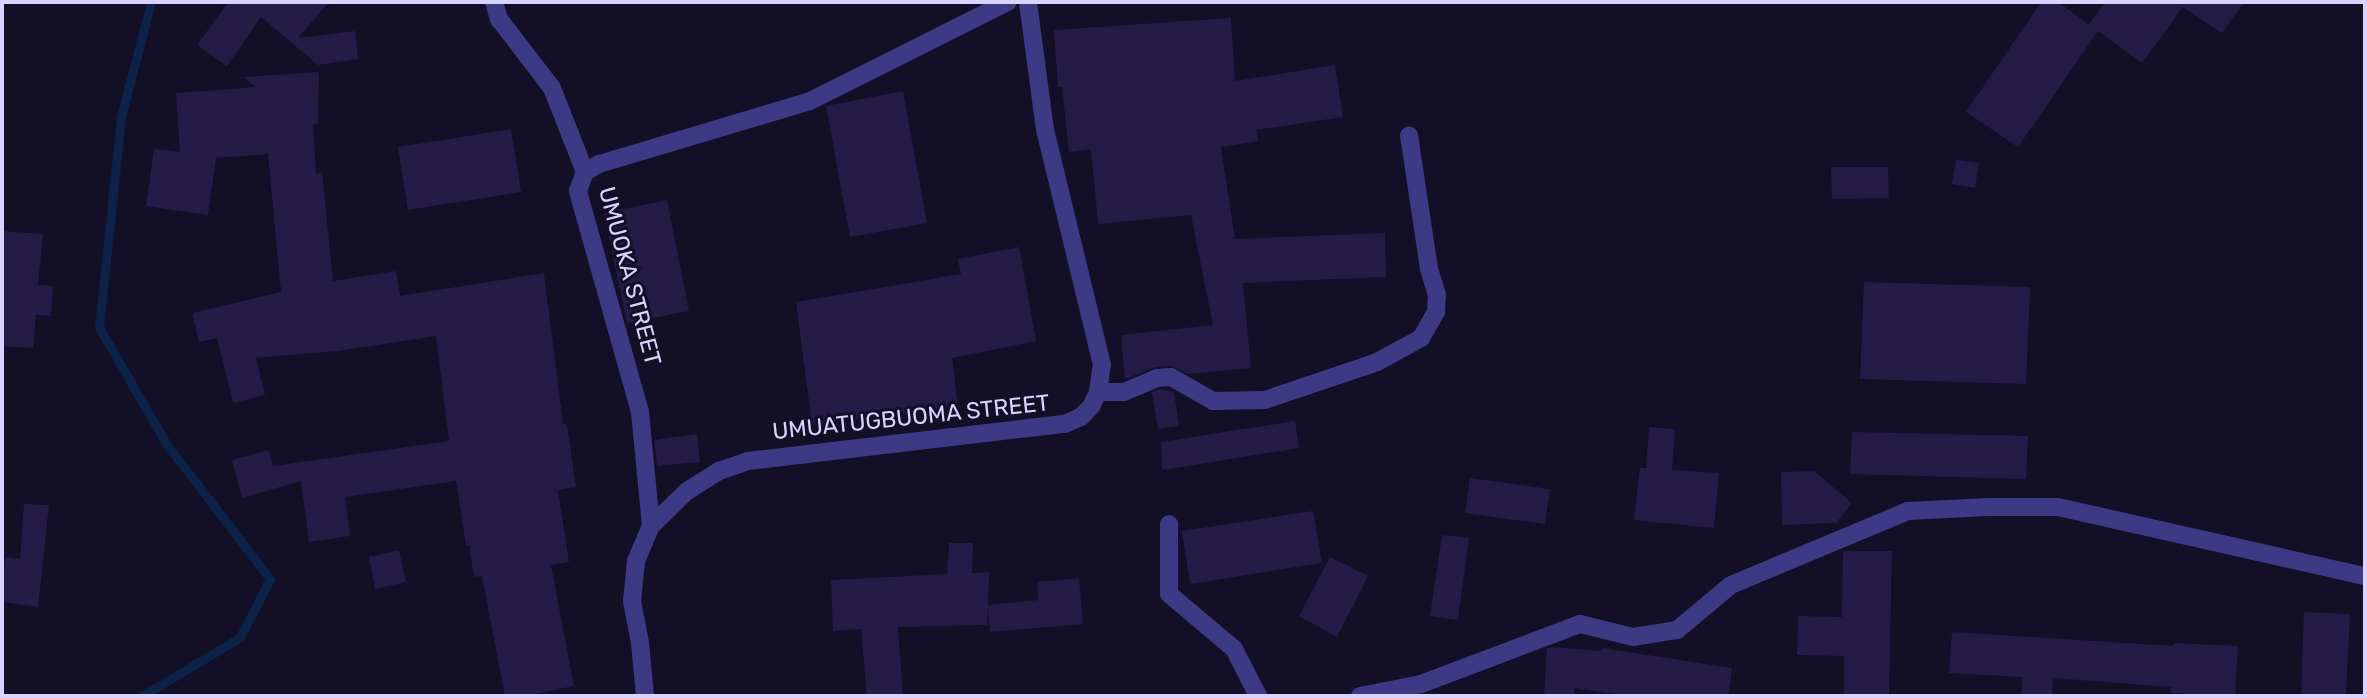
<!DOCTYPE html>
<style>
body{margin:0}
#map{position:relative;width:2367px;height:698px;overflow:hidden;background:#130f26;font-family:Rubik,sans-serif}
div>[style]{position:absolute}
.stream>*{height:9px;margin:-4.5px;padding:0 4.5px;transform-origin:4.5px;border-radius:4.5px;background:#0c2248}
.building>*{inset:0;background:#241b47}
.street>*{height:18px;margin:-9px;padding:0 9px;transform-origin:9px;border-radius:9px;background:#3d3a85}
span{translate:-50% -50%;white-space:nowrap;text-align:center;line-height:1.15;-webkit-text-stroke:6px #130f26;paint-order:stroke}
.street-label{font-size:23px;color:#d9d4ff}
.frame{position:absolute;inset:0;border:4px solid #d9d4ff;pointer-events:none}
</style>
<div id="map">
<div class="stream">
<i style="left:142px;top:696px;width:114px;rotate:-31deg"></i>
<i style="left:240px;top:637px;width:65px;rotate:-62.7deg"></i>
<i style="left:270px;top:579px;width:169px;rotate:-127.5deg"></i>
<i style="left:167px;top:445px;width:136px;rotate:-120deg"></i>
<i style="left:99px;top:327px;width:211px;rotate:-84deg"></i>
<i style="left:121px;top:117px;width:119px;rotate:-75.4deg"></i>
</div>
<div class="building">
<i style="clip-path:polygon(228px 2px,329px 2px,298px 38px,355px 31px,358px 59px,318px 65px,261px 17px,227px 66px,197px 45px)"></i>
<i style="clip-path:polygon(2041px 2px,2058px 2px,2097px 30px,2089px 24px,2105px 2px,2244px 2px,2222px 33px,2183px 7px,2142px 63px,2098px 31px,2018px 147px,1966px 112px)"></i>
<i style="clip-path:polygon(1231px 18px,1235px 81px,1335px 65px,1343px 117px,1256px 130px,1258px 141px,1221px 147px,1235px 239px,1385px 233px,1386px 277px,1243px 283px,1251px 368px,1188px 374px,1171px 366px,1156px 367px,1125px 379px,1121px 335px,1213px 325px,1191px 215px,1098px 224px,1091px 149px,1069px 152px,1062px 87px,1058px 87px,1054px 30px)"></i>
<i style="clip-path:polygon(319px 72px,318px 124px,313px 124px,316px 173px,322px 172px,333px 281px,396px 271px,400px 296px,544px 273px,563px 424px,567px 424px,576px 487px,558px 490px,569px 562px,551px 565px,574px 686px,524px 696px,505px 696px,482px 576px,474px 577px,469px 546px,466px 546px,456px 481px,345px 497px,350px 536px,309px 542px,301px 481px,242px 498px,232px 460px,269px 450px,273px 466px,449px 441px,436px 336px,338px 351px,256px 358px,265px 395px,233px 403px,217px 338px,199px 342px,192px 313px,281px 292px,268px 154px,216px 158px,208px 215px,146px 206px,154px 149px,180px 152px,176px 93px,256px 87px,243px 77px)"></i>
<i style="clip-path:polygon(903px 91px,927px 223px,850px 237px,826px 106px)"></i>
<i style="clip-path:polygon(511px 129px,521px 192px,408px 210px,398px 147px)"></i>
<i style="clip-path:polygon(1956px 160px,1979px 163px,1975px 188px,1952px 184px)"></i>
<i style="clip-path:polygon(1831px 167px,1888px 167px,1889px 198px,1832px 199px)"></i>
<i style="clip-path:polygon(667px 200px,689px 311px,627px 323px,604px 213px)"></i>
<i style="clip-path:polygon(2px 231px,43px 234px,38px 285px,53px 286px,51px 316px,36px 315px,33px 348px,2px 346px)"></i>
<i style="clip-path:polygon(1019px 247px,1036px 341px,952px 358px,958px 405px,812px 425px,796px 302px,961px 274px,958px 259px)"></i>
<i style="clip-path:polygon(1864px 282px,2030px 287px,2026px 384px,1860px 379px)"></i>
<i style="clip-path:polygon(1160px 389px,1174px 392px,1179px 426px,1158px 429px,1152px 392px)"></i>
<i style="clip-path:polygon(1295px 421px,1299px 448px,1162px 470px,1161px 442px)"></i>
<i style="clip-path:polygon(1649px 427px,1675px 429px,1672px 470px,1719px 473px,1714px 528px,1634px 520px,1640px 468px,1646px 468px)"></i>
<i style="clip-path:polygon(1852px 432px,2028px 436px,2026px 479px,1850px 474px)"></i>
<i style="clip-path:polygon(697px 434px,700px 462px,657px 466px,654px 440px)"></i>
<i style="clip-path:polygon(1814px 471px,1852px 503px,1836px 523px,1782px 525px,1781px 472px)"></i>
<i style="clip-path:polygon(1470px 478px,1550px 489px,1545px 524px,1465px 513px)"></i>
<i style="clip-path:polygon(24px 504px,49px 505px,38px 607px,2px 602px,5px 557px,20px 559px)"></i>
<i style="clip-path:polygon(1313px 511px,1322px 563px,1190px 584px,1182px 531px)"></i>
<i style="clip-path:polygon(1442px 535px,1469px 538px,1458px 620px,1430px 616px)"></i>
<i style="clip-path:polygon(949px 543px,973px 543px,972px 573px,989px 572px,988px 605px,1038px 600px,1037px 582px,1079px 578px,1083px 624px,990px 632px,988px 606px,987px 625px,898px 627px,903px 696px,867px 696px,861px 629px,833px 631px,831px 580px,947px 574px)"></i>
<i style="clip-path:polygon(399px 550px,406px 582px,375px 589px,369px 557px)"></i>
<i style="clip-path:polygon(1843px 551px,1892px 551px,1889px 696px,1844px 696px,1844px 656px,1797px 655px,1798px 616px,1842px 617px)"></i>
<i style="clip-path:polygon(1330px 557px,1368px 576px,1337px 637px,1299px 616px)"></i>
<i style="clip-path:polygon(2304px 612px,2350px 614px,2346px 696px,2301px 696px)"></i>
<i style="clip-path:polygon(1952px 632px,2173px 646px,2173px 643px,2238px 646px,2235px 696px,2171px 693px,2171px 687px,2053px 678px,2052px 696px,2021px 696px,2022px 677px,1949px 673px)"></i>
<i style="clip-path:polygon(1552px 647px,1601px 651px,1602px 648px,1732px 668px,1728px 696px,1628px 696px,1574px 688px,1574px 696px,1544px 696px,1547px 648px)"></i>
</div>
<div class="street">
<i style="left:494px;top:2px;width:18px;rotate:74deg"></i>
<i style="left:499px;top:19px;width:87px;rotate:52.5deg"></i>
<i style="left:552px;top:88px;width:90px;rotate:68.6deg"></i>
<i style="left:1098px;top:392px;width:26px"></i>
<i style="left:1124px;top:392px;width:36px;rotate:-23deg"></i>
<i style="left:1157px;top:378px;width:14px;rotate:-4deg"></i>
<i style="left:1171px;top:377px;width:48px;rotate:29.7deg"></i>
<i style="left:1213px;top:401px;width:52px;rotate:-1.1deg"></i>
<i style="left:1265px;top:400px;width:118px;rotate:-18.7deg"></i>
<i style="left:1377px;top:362px;width:50px;rotate:-28.6deg"></i>
<i style="left:1421px;top:338px;width:30px;rotate:-60deg"></i>
<i style="left:1436px;top:312px;width:17px;rotate:-87deg"></i>
<i style="left:1437px;top:295px;width:27px;rotate:-107deg"></i>
<i style="left:1429px;top:269px;width:135px;rotate:-98.5deg"></i>
<i style="left:1169px;top:524px;width:70px;rotate:90deg"></i>
<i style="left:1169px;top:594px;width:85px;rotate:40.2deg"></i>
<i style="left:1234px;top:649px;width:53px;rotate:62.9deg"></i>
<i style="left:651px;top:526px;width:115px;rotate:-95.5deg"></i>
<i style="left:640px;top:412px;width:230px;rotate:-105.7deg"></i>
<i style="left:578px;top:191px;width:20px;rotate:-70deg"></i>
<i style="left:585px;top:172px;width:16px;rotate:-30deg"></i>
<i style="left:599px;top:164px;width:220px;rotate:-16.6deg"></i>
<i style="left:810px;top:101px;width:221px;rotate:-26.6deg"></i>
<i style="left:645px;top:696px;width:53px;rotate:-95.4deg"></i>
<i style="left:640px;top:643px;width:43px;rotate:-100.8deg"></i>
<i style="left:632px;top:601px;width:40px;rotate:-84.3deg"></i>
<i style="left:636px;top:561px;width:38px;rotate:-67deg"></i>
<i style="left:651px;top:526px;width:50px;rotate:-44.2deg"></i>
<i style="left:687px;top:491px;width:38px;rotate:-32deg"></i>
<i style="left:719px;top:471px;width:31px;rotate:-19deg"></i>
<i style="left:748px;top:461px;width:319px;rotate:-6.7deg"></i>
<i style="left:1065px;top:424px;width:17px;rotate:-24deg"></i>
<i style="left:1081px;top:417px;width:16px;rotate:-47deg"></i>
<i style="left:1092px;top:405px;width:14px;rotate:-65deg"></i>
<i style="left:1098px;top:392px;width:27px;rotate:-82deg"></i>
<i style="left:1102px;top:365px;width:242px;rotate:-103.6deg"></i>
<i style="left:1045px;top:130px;width:129px;rotate:-97.6deg"></i>
<i style="left:1360px;top:696px;width:62px;rotate:-11.1deg"></i>
<i style="left:1421px;top:684px;width:170px;rotate:-20.7deg"></i>
<i style="left:1580px;top:624px;width:55px;rotate:13.8deg"></i>
<i style="left:1633px;top:637px;width:45px;rotate:-9deg"></i>
<i style="left:1677px;top:630px;width:70px;rotate:-39.8deg"></i>
<i style="left:1731px;top:585px;width:192px;rotate:-22.7deg"></i>
<i style="left:1908px;top:511px;width:80px;rotate:-2.9deg"></i>
<i style="left:1988px;top:507px;width:70px"></i>
<i style="left:2058px;top:507px;width:315px;rotate:12.7deg"></i>
</div>
<div class="street-label">
<span style="left:630px;top:276px;rotate:75deg">UMUOKA STREET</span>
<span style="left:911px;top:417px;rotate:-6deg">UMUATUGBUOMA STREET</span>
</div>
<div class="frame"></div>
</div>
